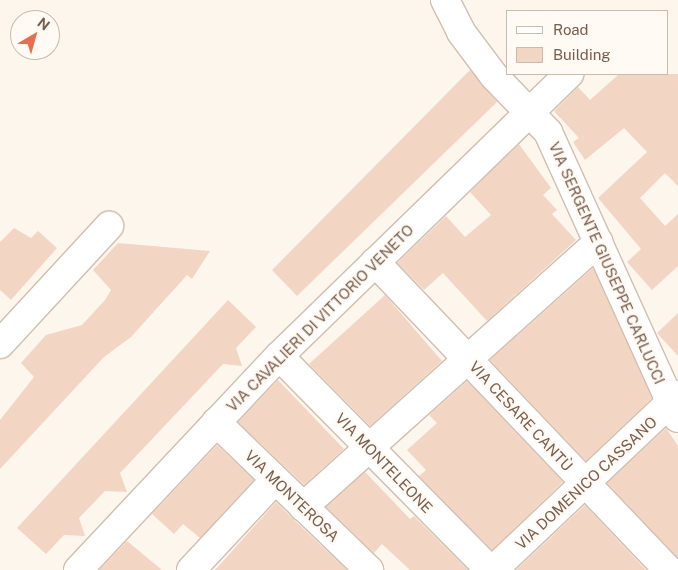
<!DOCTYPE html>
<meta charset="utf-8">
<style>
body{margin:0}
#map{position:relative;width:678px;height:570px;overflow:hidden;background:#fdf6ec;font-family:"Public Sans",sans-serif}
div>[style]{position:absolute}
.building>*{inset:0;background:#f3d5c3}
.roads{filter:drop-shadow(1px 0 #d1beb0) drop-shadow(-1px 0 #d1beb0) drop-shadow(0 1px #d1beb0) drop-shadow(0 -1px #d1beb0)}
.minor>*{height:28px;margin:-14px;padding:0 14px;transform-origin:14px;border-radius:14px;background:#fff}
span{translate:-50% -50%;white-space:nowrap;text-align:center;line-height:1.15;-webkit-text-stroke:4.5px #fffaf3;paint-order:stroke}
.street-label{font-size:15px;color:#7a5c4d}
.legend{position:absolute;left:506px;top:10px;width:162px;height:65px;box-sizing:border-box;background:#fffaf3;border:1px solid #cabbb1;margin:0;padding:6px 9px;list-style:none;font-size:15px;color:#7a5c4d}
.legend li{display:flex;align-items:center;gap:10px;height:25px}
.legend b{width:25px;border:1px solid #cabbb1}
.north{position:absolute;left:10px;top:10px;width:50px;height:50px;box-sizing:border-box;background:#fffaf3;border:1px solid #cabbb1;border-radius:50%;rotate:38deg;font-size:14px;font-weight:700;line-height:20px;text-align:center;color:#7a5c4d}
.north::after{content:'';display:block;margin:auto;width:18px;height:22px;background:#e76f51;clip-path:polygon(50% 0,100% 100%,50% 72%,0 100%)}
</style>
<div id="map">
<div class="building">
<i style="clip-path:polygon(470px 70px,497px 102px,297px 296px,272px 270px)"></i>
<i style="clip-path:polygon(619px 74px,678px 74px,678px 186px,665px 173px,640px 198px,665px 226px,678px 214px,678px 266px,652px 290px,627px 262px,641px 249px,598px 198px,647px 152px,624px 128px,585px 160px,573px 142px,579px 138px,554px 111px,578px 87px,590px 100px)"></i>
<i style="clip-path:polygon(519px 144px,551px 188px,543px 195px,557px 210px,552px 214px,576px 240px,487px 321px,443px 273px,424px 290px,397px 263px,446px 216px,465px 237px,491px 215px,470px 192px)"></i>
<i style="clip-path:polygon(14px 228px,31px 238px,38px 231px,57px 248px,11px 300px,0 290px,0 242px)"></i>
<i style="clip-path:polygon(118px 243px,210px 251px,192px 279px,187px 275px,131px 337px,104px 357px,0 469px,0 420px,34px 377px,21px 363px,46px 335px,82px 325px,105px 300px,111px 290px,93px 270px)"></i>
<i style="clip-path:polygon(593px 268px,652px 398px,586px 461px,490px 360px)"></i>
<i style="clip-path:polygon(385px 295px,442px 361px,370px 426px,309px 364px)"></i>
<i style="clip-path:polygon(228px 300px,256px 327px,236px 348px,242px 366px,223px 364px,120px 473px,127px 492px,105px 491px,79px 518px,85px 536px,64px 535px,46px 554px,17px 528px)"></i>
<i style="clip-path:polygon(678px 313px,678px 356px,657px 333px)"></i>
<i style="clip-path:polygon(278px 380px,344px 449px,304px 485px,238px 422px)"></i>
<i style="clip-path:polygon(467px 381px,563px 482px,492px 550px,419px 476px,426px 470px,407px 450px,437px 423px,429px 415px)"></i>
<i style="clip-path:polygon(666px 428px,678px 446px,678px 558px,607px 483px)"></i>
<i style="clip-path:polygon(217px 445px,254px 480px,200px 538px,183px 524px,174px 534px,152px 514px)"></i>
<i style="clip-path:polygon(365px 472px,410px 519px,414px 516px,468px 570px,410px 570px,382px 544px,374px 553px,326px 507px)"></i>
<i style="clip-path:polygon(276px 502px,292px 518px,347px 570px,215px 570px)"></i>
<i style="clip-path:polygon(585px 505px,646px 570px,516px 570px)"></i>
<i style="clip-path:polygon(127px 541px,162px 570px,99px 570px)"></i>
</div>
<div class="roads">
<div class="minor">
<i style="left:445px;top:0;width:36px;rotate:63deg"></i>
<i style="left:461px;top:32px;width:55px;rotate:53.1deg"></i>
<i style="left:494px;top:76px;width:78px;rotate:46deg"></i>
<i style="left:548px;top:132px;width:314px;rotate:65.6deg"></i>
<i style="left:375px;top:262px;width:425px;rotate:46.4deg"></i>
<i style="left:0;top:344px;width:161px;rotate:-47.3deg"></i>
<i style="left:279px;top:356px;width:301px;rotate:45.4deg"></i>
<i style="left:216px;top:422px;width:213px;rotate:44deg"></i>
<i style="left:303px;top:507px;width:397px;rotate:-41.9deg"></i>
<i style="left:78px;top:570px;width:294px;rotate:-46.8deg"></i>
<i style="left:279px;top:356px;width:405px;rotate:-44.2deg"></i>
<i style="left:191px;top:570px;width:123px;rotate:-47deg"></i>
<i style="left:493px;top:570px;width:255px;rotate:-43.4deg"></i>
</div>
</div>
<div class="street-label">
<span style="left:607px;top:263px;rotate:66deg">VIA SERGENTE GIUSEPPE CARLUCCI</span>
<span style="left:320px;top:318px;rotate:-45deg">VIA CAVALIERI DI VITTORIO VENETO</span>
<span style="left:521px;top:416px;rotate:47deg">VIA CESARE CANTÙ</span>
<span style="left:384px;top:463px;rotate:46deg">VIA MONTELEONE</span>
<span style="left:586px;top:483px;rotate:-43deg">VIA DOMENICO CASSANO</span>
<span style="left:292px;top:496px;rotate:44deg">VIA MONTEROSA</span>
</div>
<ul class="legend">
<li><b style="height:6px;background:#fff"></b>Road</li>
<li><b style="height:14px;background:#f3d5c3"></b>Building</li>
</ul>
<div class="north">N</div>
</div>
